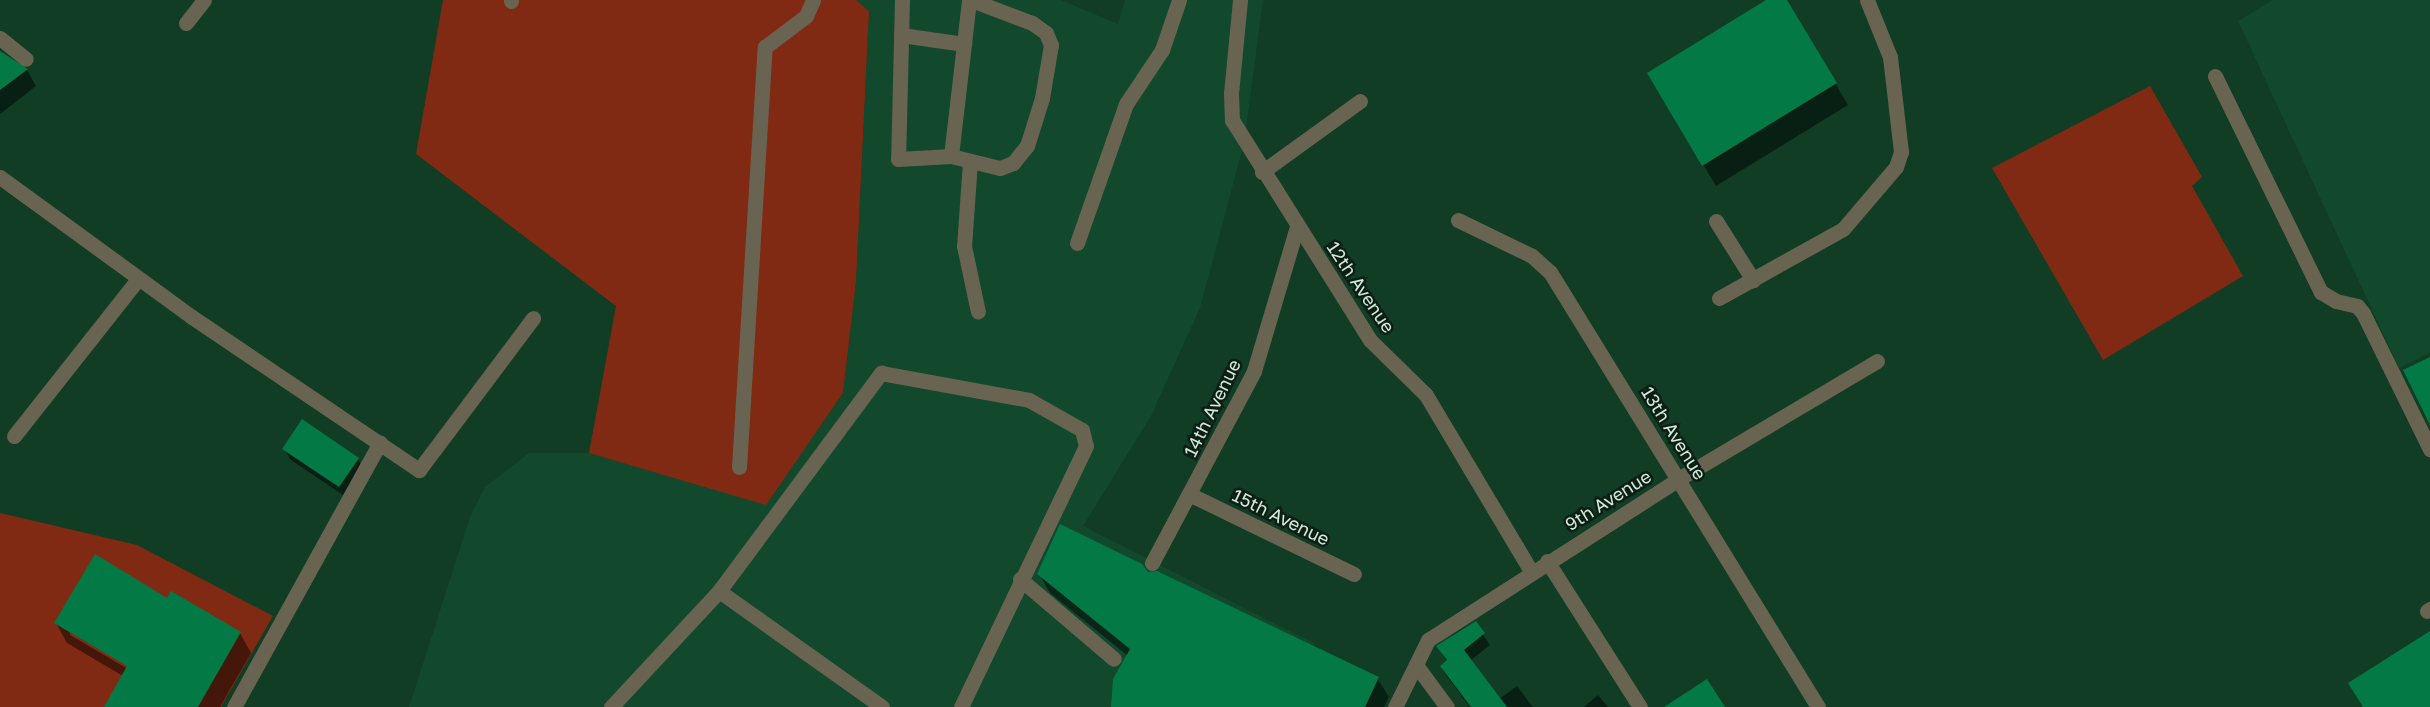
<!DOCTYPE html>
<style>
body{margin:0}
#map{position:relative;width:2430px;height:707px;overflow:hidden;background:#103d24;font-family:"Golos Text",sans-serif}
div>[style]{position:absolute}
.built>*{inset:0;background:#12482c}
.green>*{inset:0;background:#812a13}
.shadow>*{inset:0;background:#0007}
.building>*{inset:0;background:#037945}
.lane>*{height:15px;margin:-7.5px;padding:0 7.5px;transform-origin:7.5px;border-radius:7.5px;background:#696451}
.street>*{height:15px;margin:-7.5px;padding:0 7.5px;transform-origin:7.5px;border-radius:7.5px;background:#696451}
span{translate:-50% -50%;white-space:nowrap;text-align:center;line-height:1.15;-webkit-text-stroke:5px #0d1f14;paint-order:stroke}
.street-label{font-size:18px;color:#d3eada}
</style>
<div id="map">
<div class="built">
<i style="clip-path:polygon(856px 0,1061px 0,1118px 24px,1125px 0,1263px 0,1244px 143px,1200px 308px,1151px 416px,1083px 526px,1315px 644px,1281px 707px,409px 707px,471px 514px,485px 487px,529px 453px,589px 453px,766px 504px,843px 393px,856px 282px,869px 11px)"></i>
<i style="clip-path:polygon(2273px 0,2430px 0,2430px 353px,2399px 368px,2238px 21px)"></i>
</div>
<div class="green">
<i style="clip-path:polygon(443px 0,856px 0,869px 11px,856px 282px,843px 393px,766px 505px,589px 453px,616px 306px,416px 154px)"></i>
<i style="clip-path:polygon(2150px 86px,2202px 177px,2192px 186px,2243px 276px,2103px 360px,1992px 168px)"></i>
<i style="clip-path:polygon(0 513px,137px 545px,273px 616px,221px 707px,0 707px)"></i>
</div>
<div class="shadow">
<i style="clip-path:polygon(1769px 0,1786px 0,1848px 105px,1716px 186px,1661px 94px)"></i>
<i style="clip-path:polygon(0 52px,27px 70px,36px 86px,0 114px)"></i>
<i style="clip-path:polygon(284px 449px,358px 459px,364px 470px,346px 497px,291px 460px)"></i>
<i style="clip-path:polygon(1147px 573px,1377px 678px,1389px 697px,1384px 707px,1113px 707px,1128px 656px,1050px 593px,1039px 574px)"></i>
<i style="clip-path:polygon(evenodd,56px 623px,240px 633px,251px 653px,220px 707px,106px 707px,123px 676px,67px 643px,56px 623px,70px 631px,134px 669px,133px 672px,70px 635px,70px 631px)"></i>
<i style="clip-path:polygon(1475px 623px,1490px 645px,1470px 661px,1499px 699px,1517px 686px,1533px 707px,1470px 707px,1448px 678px,1441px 667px,1447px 662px,1438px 647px)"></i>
<i style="clip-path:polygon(1598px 695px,1608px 707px,1584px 707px)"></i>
</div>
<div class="building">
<i style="clip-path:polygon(1766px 0,1787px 0,1837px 83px,1702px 166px,1647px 73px)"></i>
<i style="clip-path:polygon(0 51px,28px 69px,0 90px)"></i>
<i style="clip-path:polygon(2430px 357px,2430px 425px,2403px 370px)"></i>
<i style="clip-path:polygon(302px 419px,359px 458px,339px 487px,282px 449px)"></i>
<i style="clip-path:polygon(1060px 524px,1142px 564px,1148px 572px,1157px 571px,1379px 677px,1365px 707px,1111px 707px,1113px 679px,1130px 649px,1037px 574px)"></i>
<i style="clip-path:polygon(95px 554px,167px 598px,171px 591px,241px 632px,198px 707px,104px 707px,127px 666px,54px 623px)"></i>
<i style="clip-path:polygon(1476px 621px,1485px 633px,1464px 650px,1507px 707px,1471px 707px,1440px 666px,1447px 660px,1436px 646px)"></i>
<i style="clip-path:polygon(2430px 631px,2430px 707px,2363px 707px,2348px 683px)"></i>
<i style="clip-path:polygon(1707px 679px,1725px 707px,1664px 707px)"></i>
</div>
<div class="lane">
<i style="left:902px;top:0;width:159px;rotate:91.4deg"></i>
<i style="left:898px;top:159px;width:53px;rotate:-3.2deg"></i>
<i style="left:951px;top:156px;width:50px;rotate:13.8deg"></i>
<i style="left:1000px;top:168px;width:14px;rotate:-21deg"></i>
<i style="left:1013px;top:163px;width:22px;rotate:-51deg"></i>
<i style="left:1027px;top:146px;width:50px;rotate:-72.6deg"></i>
<i style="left:1042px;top:98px;width:54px;rotate:-80.4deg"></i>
<i style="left:1051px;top:45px;width:13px;rotate:-113deg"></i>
<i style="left:1046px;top:33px;width:17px;rotate:-144deg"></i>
<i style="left:1032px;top:23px;width:65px;rotate:-159.3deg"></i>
<i style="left:511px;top:1px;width:1px;rotate:-90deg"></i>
<i style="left:186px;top:23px;width:29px;rotate:-52deg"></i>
<i style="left:901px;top:35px;width:64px;rotate:8.1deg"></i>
<i style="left:0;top:38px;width:33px;rotate:39deg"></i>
<i style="left:951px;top:156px;width:157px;rotate:-83.4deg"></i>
<i style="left:970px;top:161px;width:85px;rotate:94deg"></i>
<i style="left:964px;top:246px;width:67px;rotate:78deg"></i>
<i style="left:1262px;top:172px;width:121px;rotate:-35.9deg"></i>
<i style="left:1716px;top:221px;width:70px;rotate:57.9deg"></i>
<i style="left:1077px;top:243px;width:147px;rotate:-70.6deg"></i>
<i style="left:1126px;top:104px;width:65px;rotate:-56.3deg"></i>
<i style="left:1162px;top:50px;width:53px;rotate:-71.2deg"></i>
<i style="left:1719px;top:298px;width:142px;rotate:-29.1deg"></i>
<i style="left:1843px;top:229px;width:82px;rotate:-49.5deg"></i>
<i style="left:1896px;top:167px;width:16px;rotate:-72deg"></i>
<i style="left:1901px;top:152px;width:96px;rotate:-96.6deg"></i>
<i style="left:1890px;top:57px;width:61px;rotate:-112deg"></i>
<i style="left:739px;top:467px;width:421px;rotate:-86.5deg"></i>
<i style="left:765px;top:47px;width:51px;rotate:-37.1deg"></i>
<i style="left:806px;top:16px;width:17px;rotate:-66deg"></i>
<i style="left:1020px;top:579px;width:123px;rotate:40.4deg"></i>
<i style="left:719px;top:591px;width:200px;rotate:35.4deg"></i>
<i style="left:2427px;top:611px;width:4px;rotate:-34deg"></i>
<i style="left:611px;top:707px;width:158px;rotate:-47deg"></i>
<i style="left:719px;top:591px;width:272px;rotate:-53.4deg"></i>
<i style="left:881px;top:373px;width:150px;rotate:10.3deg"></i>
<i style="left:1029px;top:400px;width:61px;rotate:29.5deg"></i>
<i style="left:1082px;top:430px;width:16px;rotate:76deg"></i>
<i style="left:1086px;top:446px;width:289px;rotate:115.6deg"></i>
</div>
<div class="street">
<i style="left:1240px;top:0;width:93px;rotate:95.5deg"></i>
<i style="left:1231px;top:93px;width:27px;rotate:88deg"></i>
<i style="left:1232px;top:120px;width:260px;rotate:57.9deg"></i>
<i style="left:1370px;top:340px;width:78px;rotate:44.5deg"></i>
<i style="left:1426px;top:395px;width:205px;rotate:59.2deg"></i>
<i style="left:2215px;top:76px;width:241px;rotate:63.9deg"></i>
<i style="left:2321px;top:292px;width:17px;rotate:31deg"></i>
<i style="left:2336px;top:301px;width:22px;rotate:13deg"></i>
<i style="left:2357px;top:306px;width:9px;rotate:49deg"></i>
<i style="left:2363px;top:313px;width:152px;rotate:63.8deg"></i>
<i style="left:0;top:177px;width:238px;rotate:36.1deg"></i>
<i style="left:192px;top:317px;width:274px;rotate:34deg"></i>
<i style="left:419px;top:470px;width:190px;rotate:-53.1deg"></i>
<i style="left:1458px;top:220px;width:82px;rotate:25.9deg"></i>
<i style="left:1532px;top:256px;width:24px;rotate:42deg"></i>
<i style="left:1550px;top:272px;width:511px;rotate:58.36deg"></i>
<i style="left:14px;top:436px;width:200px;rotate:-51.7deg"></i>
<i style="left:1191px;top:495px;width:181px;rotate:25.9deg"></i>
<i style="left:1547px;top:561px;width:173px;rotate:57.5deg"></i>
<i style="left:1152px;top:563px;width:217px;rotate:-62deg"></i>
<i style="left:1254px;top:371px;width:150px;rotate:-73.4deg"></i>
<i style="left:1416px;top:665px;width:52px;rotate:53.6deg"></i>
<i style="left:234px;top:707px;width:302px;rotate:-61.1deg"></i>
<i style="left:1395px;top:707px;width:75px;rotate:-63.8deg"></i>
<i style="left:1428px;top:640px;width:300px;rotate:-32.7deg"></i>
<i style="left:1680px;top:478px;width:229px;rotate:-30.7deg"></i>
</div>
<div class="street-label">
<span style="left:1361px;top:287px;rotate:56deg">12th Avenue</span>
<span style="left:1212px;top:408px;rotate:-64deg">14th Avenue</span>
<span style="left:1674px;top:433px;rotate:58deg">13th Avenue</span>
<span style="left:1608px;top:500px;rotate:-32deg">9th Avenue</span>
<span style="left:1281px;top:517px;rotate:26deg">15th Avenue</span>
</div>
</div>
